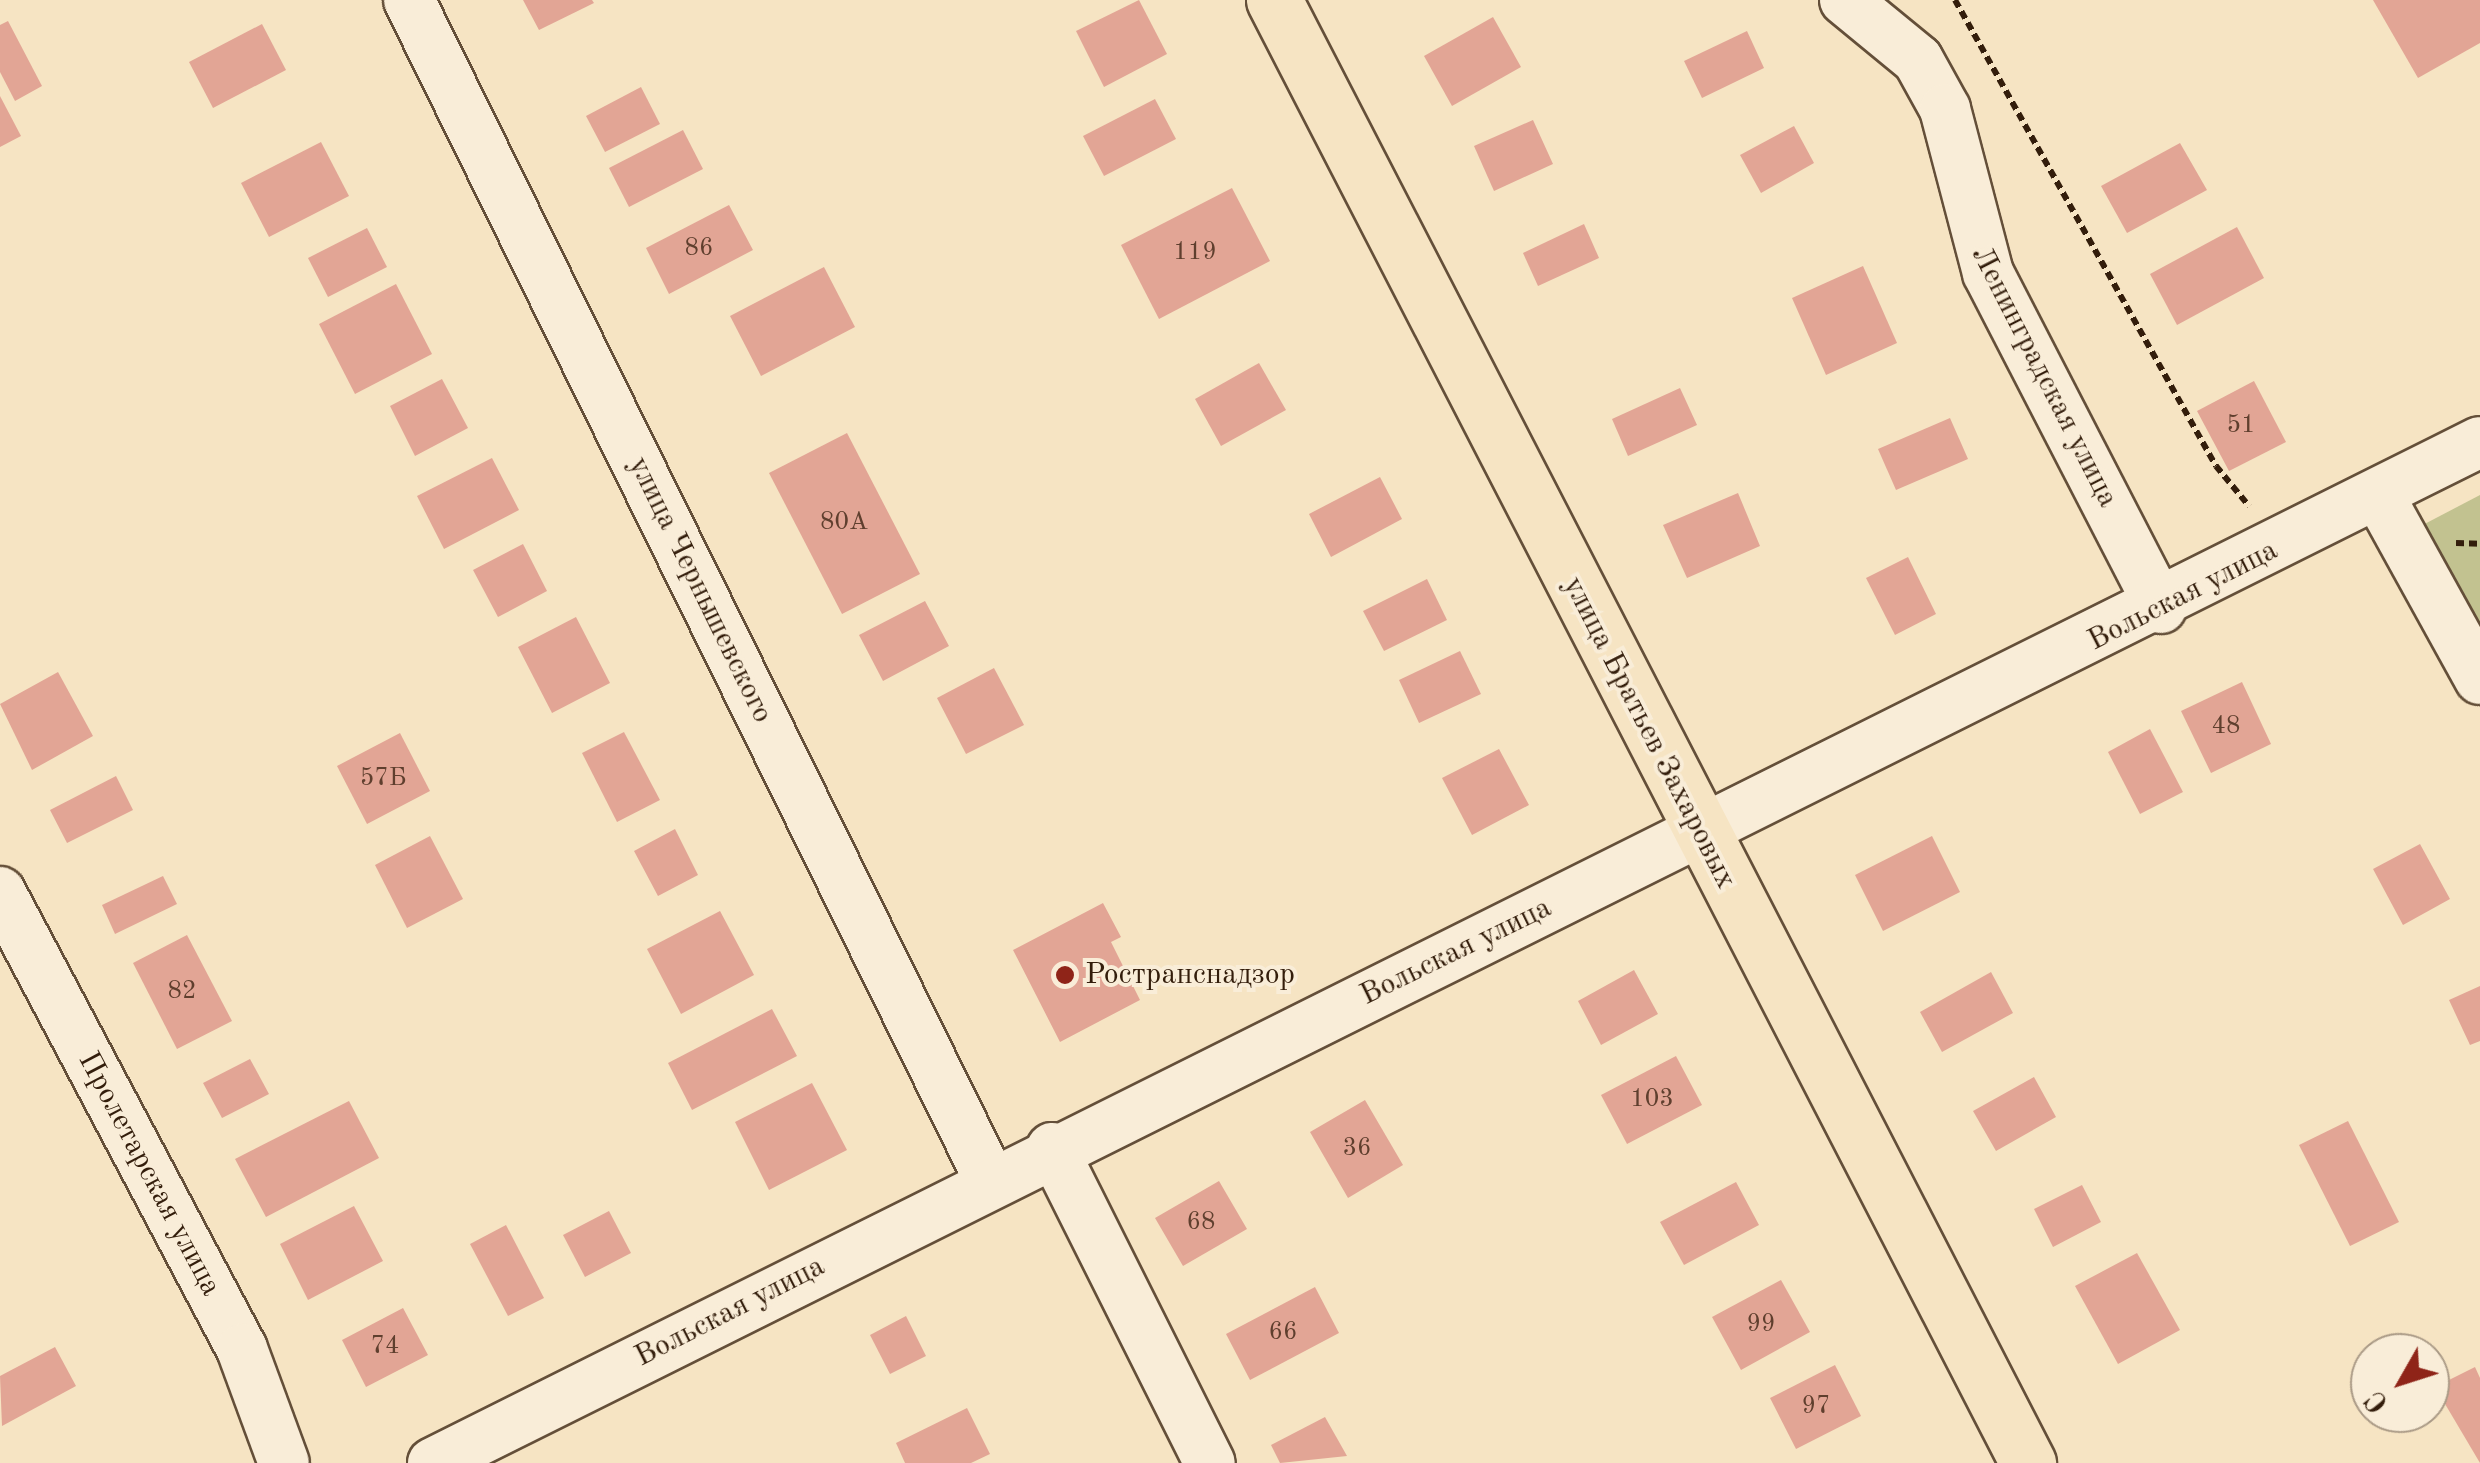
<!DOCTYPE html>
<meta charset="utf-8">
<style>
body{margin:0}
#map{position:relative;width:2480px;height:1463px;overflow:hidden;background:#f6e4c3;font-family:"Old Standard TT",serif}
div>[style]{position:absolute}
.green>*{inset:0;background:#c2c290}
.building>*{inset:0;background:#e2a595}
.path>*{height:6px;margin-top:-3px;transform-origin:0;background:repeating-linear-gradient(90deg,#331d0b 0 8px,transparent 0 13px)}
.roads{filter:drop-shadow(2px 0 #644f39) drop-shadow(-2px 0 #644f39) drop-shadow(0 2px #644f39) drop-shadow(0 -2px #644f39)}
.minor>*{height:50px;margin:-25px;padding:0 25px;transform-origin:25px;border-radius:25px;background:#f9edd8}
.major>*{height:55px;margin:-27.5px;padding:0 27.5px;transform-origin:27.5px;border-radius:27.5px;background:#f6e4c3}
.dots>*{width:28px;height:28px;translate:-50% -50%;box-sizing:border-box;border:5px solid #f9edd8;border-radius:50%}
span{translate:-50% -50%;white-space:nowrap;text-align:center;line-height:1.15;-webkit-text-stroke:8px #f9edd8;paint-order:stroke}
.number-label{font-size:25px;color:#5f3f2e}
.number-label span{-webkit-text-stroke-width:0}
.street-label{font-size:30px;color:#331d0b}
.poi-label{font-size:30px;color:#331d0b}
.left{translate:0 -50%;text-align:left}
.north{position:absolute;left:2350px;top:1333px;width:100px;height:100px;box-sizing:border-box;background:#f9edd8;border:2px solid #aa9a86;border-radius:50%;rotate:231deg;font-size:28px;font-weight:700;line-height:40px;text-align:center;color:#331d0b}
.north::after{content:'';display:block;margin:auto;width:35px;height:45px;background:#8f2418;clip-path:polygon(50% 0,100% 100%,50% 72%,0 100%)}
</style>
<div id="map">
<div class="green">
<i style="clip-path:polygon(2480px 495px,2480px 645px,2415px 529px)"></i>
</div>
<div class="building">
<i style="clip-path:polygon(523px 0,592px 0,594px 3px,539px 30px)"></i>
<i style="clip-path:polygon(1139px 0,1167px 54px,1104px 87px,1076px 31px)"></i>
<i style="clip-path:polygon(2373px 0,2480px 0,2480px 43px,2418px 78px)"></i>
<i style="clip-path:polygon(1493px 17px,1521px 67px,1452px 106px,1424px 56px)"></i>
<i style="clip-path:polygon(8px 21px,42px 86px,15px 101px,0 72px,0 25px)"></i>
<i style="clip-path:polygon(262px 24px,286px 70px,213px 108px,189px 62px)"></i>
<i style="clip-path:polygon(1747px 31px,1764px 68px,1702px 98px,1684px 61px)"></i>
<i style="clip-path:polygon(641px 87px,660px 124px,605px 152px,586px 116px)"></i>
<i style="clip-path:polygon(0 96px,21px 136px,0 147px)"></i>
<i style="clip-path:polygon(1155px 99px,1176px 139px,1104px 176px,1083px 136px)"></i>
<i style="clip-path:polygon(1533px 120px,1553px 164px,1494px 191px,1474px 146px)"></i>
<i style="clip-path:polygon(1794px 126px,1814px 163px,1761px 193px,1740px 155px)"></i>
<i style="clip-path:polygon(683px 130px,703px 169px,629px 207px,609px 168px)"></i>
<i style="clip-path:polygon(321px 142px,349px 196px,269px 237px,241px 183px)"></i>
<i style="clip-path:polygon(2180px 143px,2207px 190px,2127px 233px,2101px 186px)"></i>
<i style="clip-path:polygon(1232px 188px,1270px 261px,1159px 319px,1121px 245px)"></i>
<i style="clip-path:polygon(729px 205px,753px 250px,669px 294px,646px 248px)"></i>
<i style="clip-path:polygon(1584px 224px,1599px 258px,1538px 286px,1523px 253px)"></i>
<i style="clip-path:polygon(2237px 227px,2264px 278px,2177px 325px,2150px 274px)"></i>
<i style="clip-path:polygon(367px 228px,387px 267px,328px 297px,308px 258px)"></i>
<i style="clip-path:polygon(1863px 266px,1897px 343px,1826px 375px,1792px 298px)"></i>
<i style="clip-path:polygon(824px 267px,855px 327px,761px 376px,730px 316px)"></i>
<i style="clip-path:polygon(396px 284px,432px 354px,355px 394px,319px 324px)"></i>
<i style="clip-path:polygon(1259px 363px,1286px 410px,1221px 446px,1195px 399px)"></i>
<i style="clip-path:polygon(442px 379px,468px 428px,415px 456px,390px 406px)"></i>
<i style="clip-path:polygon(2254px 381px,2286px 442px,2229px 471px,2197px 411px)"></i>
<i style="clip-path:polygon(1680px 388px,1697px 425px,1628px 456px,1612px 419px)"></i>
<i style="clip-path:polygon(1950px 418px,1968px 459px,1896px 490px,1878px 449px)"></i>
<i style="clip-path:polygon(847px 433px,920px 574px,842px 614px,769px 473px)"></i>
<i style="clip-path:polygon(492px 458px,519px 510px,444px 549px,417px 496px)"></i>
<i style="clip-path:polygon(1380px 477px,1402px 519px,1331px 557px,1309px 514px)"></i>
<i style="clip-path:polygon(1738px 493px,1760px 546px,1687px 578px,1663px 525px)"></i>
<i style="clip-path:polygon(523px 544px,547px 591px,498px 617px,473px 570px)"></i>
<i style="clip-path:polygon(1908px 557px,1936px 614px,1895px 635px,1866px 578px)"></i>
<i style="clip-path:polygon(1427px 579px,1447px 620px,1384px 651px,1363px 611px)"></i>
<i style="clip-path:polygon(925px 601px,949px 646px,883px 681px,859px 635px)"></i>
<i style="clip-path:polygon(576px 617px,610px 683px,552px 713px,518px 647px)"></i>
<i style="clip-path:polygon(1460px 651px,1481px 694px,1419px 723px,1399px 680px)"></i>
<i style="clip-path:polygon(994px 668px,1024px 725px,966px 754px,937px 698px)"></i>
<i style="clip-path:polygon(58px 672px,93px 736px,32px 770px,0 704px)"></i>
<i style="clip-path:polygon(2242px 682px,2271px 744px,2211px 773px,2181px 711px)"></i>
<i style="clip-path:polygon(2150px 729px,2183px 792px,2140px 814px,2108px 752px)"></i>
<i style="clip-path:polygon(624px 732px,660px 800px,617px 822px,582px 753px)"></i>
<i style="clip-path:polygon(400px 733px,430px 791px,367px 824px,337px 766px)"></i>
<i style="clip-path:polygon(1499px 749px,1529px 805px,1472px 835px,1442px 778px)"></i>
<i style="clip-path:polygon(116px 776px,133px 810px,67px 843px,50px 810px)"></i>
<i style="clip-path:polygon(675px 829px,698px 875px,658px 896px,634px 851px)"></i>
<i style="clip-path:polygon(430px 836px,463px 899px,407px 928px,375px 865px)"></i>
<i style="clip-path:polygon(1932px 836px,1960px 892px,1883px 931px,1855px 875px)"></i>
<i style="clip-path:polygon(2420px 844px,2450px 899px,2403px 925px,2373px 869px)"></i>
<i style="clip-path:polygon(163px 876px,177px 904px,115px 934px,102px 905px)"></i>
<i style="clip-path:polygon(1103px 903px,1121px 937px,1111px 942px,1140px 1000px,1060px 1042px,1013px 950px)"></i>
<i style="clip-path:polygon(720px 911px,754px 975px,681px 1014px,647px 949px)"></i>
<i style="clip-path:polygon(187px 935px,232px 1021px,177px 1049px,133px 963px)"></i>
<i style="clip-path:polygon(1634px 970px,1658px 1014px,1601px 1045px,1578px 1001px)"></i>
<i style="clip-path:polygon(1991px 972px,2013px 1013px,1942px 1052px,1920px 1012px)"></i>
<i style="clip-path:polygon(2480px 986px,2480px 1041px,2470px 1045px,2449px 1000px)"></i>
<i style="clip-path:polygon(772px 1009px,797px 1056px,692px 1110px,668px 1063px)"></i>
<i style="clip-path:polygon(1676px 1056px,1702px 1105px,1627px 1144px,1601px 1095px)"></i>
<i style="clip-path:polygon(250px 1059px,269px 1094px,222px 1118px,203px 1083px)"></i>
<i style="clip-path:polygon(2034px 1077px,2056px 1117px,1996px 1151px,1973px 1111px)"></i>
<i style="clip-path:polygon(812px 1083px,847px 1150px,769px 1190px,735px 1122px)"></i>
<i style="clip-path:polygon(1365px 1100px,1403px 1165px,1348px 1198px,1310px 1132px)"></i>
<i style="clip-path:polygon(349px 1101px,379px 1158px,266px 1217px,235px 1159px)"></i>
<i style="clip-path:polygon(2348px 1121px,2399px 1222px,2350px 1246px,2299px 1145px)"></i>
<i style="clip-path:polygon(1219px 1181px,1247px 1229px,1183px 1266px,1155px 1218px)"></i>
<i style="clip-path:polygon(1736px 1182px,1759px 1225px,1684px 1265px,1660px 1222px)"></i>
<i style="clip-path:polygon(2082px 1185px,2101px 1222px,2053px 1247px,2034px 1209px)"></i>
<i style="clip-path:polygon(354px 1206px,383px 1261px,308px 1300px,280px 1244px)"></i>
<i style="clip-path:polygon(609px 1211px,631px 1253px,585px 1277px,563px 1235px)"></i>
<i style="clip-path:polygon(506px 1225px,544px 1298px,508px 1316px,470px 1244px)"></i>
<i style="clip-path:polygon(2137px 1253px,2180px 1330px,2118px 1364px,2075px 1286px)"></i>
<i style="clip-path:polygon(1781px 1280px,1810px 1332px,1741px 1370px,1712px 1317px)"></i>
<i style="clip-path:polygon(1315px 1287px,1339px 1333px,1250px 1380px,1226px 1334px)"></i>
<i style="clip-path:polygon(403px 1308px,428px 1355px,366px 1387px,342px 1340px)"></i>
<i style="clip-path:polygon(906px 1316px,926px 1356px,890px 1374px,870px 1335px)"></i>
<i style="clip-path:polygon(55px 1347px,76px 1386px,2px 1426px,0 1376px)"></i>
<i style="clip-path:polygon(1835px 1365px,1861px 1416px,1796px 1449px,1770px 1398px)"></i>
<i style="clip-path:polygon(2475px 1367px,2480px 1378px,2480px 1463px,2435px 1387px)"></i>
<i style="clip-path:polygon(967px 1408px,990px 1454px,971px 1463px,905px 1463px,896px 1443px)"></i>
<i style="clip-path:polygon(1325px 1417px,1347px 1456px,1280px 1463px,1271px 1445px)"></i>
</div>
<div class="path">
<i style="left:1955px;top:0;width:534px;rotate:60.75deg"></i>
<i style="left:2216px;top:466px;width:52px;rotate:50.5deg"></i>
<i style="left:2456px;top:543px;width:24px;rotate:2deg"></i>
</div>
<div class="roads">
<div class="minor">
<i style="left:409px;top:0;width:1315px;rotate:63.79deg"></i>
<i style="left:1845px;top:0;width:94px;rotate:39.4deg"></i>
<i style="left:1918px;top:60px;width:56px;rotate:61.1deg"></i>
<i style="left:1945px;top:109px;width:170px;rotate:75.3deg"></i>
<i style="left:1988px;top:273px;width:377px;rotate:62.7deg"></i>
<i style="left:2379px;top:496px;width:209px;rotate:61.1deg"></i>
<i style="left:0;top:892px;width:517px;rotate:62.1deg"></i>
<i style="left:242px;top:1349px;width:121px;rotate:69.8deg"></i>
<i style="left:1052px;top:1148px;width:352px;rotate:63.4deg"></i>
<i style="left:433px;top:1463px;width:2287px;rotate:-26.51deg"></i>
</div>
<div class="major">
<i style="left:1274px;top:0;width:1646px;rotate:62.73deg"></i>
</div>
</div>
<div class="dots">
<i style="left:1065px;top:975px;background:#8f2418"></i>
</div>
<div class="number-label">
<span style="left:699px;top:249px">86</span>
<span style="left:1195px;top:253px">119</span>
<span style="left:2241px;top:426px">51</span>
<span style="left:844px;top:523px">80А</span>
<span style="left:2226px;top:727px">48</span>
<span style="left:383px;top:779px">57Б</span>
<span style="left:182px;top:992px">82</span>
<span style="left:1652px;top:1100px">103</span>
<span style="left:1357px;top:1149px">36</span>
<span style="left:1201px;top:1223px">68</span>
<span style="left:1761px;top:1325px">99</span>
<span style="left:1283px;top:1333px">66</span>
<span style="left:385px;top:1347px">74</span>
<span style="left:1816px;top:1407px">97</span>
</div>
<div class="street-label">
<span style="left:2044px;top:377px;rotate:63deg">Ленинградская улица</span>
<span style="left:700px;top:590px;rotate:64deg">улица Чернышевского</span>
<span style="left:2183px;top:596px;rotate:-27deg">Вольская улица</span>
<span style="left:1649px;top:733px;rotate:63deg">улица Братьев Захаровых</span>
<span style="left:1456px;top:952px;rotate:-26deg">Вольская улица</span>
<span style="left:149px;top:1174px;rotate:62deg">Пролетарская улица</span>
<span style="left:730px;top:1312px;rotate:-27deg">Вольская улица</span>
</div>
<div class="poi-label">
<span class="left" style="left:1085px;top:975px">Ространснадзор</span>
</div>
<div class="north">С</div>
</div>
